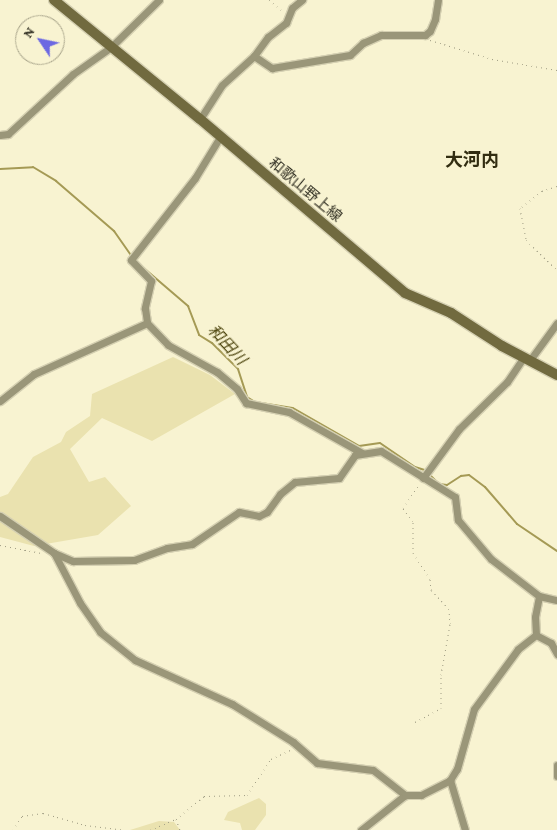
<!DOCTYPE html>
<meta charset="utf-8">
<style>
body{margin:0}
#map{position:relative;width:557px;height:830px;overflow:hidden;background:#f8f3d1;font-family:"Crimson Pro","Noto Sans JP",serif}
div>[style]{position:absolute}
.green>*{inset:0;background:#eae2af}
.stream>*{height:2px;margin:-1px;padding:0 1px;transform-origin:1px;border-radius:1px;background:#a59a55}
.path>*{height:1px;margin-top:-0.5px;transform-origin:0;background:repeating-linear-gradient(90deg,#9f9c83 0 1px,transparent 0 5px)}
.roads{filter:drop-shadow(1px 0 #d5d0b2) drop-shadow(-1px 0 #d5d0b2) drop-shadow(0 1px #d5d0b2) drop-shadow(0 -1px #d5d0b2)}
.minor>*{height:7px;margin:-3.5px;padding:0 3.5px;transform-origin:3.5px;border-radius:3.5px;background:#9a9679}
.secondary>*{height:10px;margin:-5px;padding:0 5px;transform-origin:5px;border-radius:5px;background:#716a3f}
span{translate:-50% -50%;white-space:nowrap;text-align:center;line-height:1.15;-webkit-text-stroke:4px #f8f3d1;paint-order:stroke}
.street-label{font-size:15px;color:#343225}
.water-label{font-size:16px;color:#4e460f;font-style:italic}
.quarter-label{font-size:18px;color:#322d11;font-weight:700}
.north{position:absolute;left:15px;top:15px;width:50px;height:50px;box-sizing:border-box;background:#f8f3d1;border:1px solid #aaa68c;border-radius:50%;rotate:304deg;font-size:14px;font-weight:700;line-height:20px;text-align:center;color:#343225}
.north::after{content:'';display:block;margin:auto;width:18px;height:22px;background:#6c68e2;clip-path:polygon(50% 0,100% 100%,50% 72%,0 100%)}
</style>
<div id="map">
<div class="green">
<i style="clip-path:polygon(173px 357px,210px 375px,235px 394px,152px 441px,102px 418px,70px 449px,89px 482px,105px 477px,131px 506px,98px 535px,34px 546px,0 537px,0 497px,8px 494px,33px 457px,61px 442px,66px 432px,90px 416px,92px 394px)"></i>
<i style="clip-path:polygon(259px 798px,266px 804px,266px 815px,255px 830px,242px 830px,240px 823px,224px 820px,228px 812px)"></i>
<i style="clip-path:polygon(159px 821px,174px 822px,180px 830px,130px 830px)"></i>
</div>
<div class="stream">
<i style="left:0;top:169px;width:33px;rotate:-3deg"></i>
<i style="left:33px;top:167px;width:27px;rotate:31deg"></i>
<i style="left:56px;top:181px;width:77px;rotate:40.8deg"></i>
<i style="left:114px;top:231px;width:29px;rotate:55deg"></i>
<i style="left:139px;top:264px;width:65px;rotate:40.6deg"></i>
<i style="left:188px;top:306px;width:31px;rotate:69deg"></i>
<i style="left:199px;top:335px;width:15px;rotate:32deg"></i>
<i style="left:212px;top:343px;width:37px;rotate:45deg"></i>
<i style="left:238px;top:369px;width:29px;rotate:72deg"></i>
<i style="left:247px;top:397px;width:9px;rotate:32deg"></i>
<i style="left:255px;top:402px;width:38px;rotate:9deg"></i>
<i style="left:293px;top:408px;width:76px;rotate:29.9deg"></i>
<i style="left:359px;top:446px;width:21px;rotate:-8deg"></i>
<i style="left:380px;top:443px;width:42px;rotate:34.4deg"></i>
<i style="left:415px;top:467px;width:10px;rotate:17deg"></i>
<i style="left:425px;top:470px;width:20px;rotate:45deg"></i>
<i style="left:439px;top:484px;width:8px;rotate:7deg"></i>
<i style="left:447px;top:485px;width:17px;rotate:-33deg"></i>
<i style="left:461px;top:476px;width:8px;rotate:-7deg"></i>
<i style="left:469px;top:475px;width:20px;rotate:37deg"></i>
<i style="left:485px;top:487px;width:49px;rotate:49.1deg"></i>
<i style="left:517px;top:524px;width:48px;rotate:34deg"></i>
</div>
<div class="path">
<i style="left:269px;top:0;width:19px;rotate:39deg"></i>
<i style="left:430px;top:40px;width:65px;rotate:17deg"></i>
<i style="left:492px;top:59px;width:66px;rotate:9.6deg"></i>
<i style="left:557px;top:186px;width:16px;rotate:162deg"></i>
<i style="left:542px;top:191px;width:28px;rotate:142deg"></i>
<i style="left:520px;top:208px;width:33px;rotate:79deg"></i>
<i style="left:526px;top:240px;width:43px;rotate:44.1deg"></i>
<i style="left:0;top:545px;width:42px;rotate:11deg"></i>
<i style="left:415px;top:722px;width:30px;rotate:-28deg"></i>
<i style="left:441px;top:708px;width:33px;rotate:-90deg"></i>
<i style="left:441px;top:675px;width:52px;rotate:-80deg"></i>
<i style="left:450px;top:624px;width:15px;rotate:-94deg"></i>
<i style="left:449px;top:609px;width:26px;rotate:-133deg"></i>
<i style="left:431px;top:590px;width:11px;rotate:-95deg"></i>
<i style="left:430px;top:579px;width:31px;rotate:-123deg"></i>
<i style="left:413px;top:553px;width:32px;rotate:-90deg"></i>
<i style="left:413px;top:521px;width:16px;rotate:-128deg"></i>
<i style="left:403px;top:508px;width:29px;rotate:-56deg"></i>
<i style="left:176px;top:819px;width:12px;rotate:70deg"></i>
<i style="left:13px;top:830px;width:17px;rotate:-57deg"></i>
<i style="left:22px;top:816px;width:21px;rotate:-8deg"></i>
<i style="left:43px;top:813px;width:44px;rotate:15.9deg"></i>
<i style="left:85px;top:825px;width:39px;rotate:7deg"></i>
<i style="left:150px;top:830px;width:28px;rotate:-23deg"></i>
<i style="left:176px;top:819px;width:36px;rotate:-39deg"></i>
<i style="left:204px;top:796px;width:43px;rotate:-1.3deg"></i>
<i style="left:247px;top:795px;width:43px;rotate:-56.3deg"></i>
<i style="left:271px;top:759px;width:23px;rotate:-25deg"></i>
</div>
<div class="roads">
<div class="minor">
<i style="left:254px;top:56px;width:22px;rotate:34deg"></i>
<i style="left:272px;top:68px;width:79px;rotate:-9.5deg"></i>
<i style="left:350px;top:55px;width:18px;rotate:-43deg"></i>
<i style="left:363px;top:43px;width:20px;rotate:-24deg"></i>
<i style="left:381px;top:35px;width:44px"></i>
<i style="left:425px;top:35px;width:6px;rotate:-39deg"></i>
<i style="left:430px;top:31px;width:13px;rotate:-67deg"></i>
<i style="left:435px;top:19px;width:19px;rotate:-81deg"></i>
<i style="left:200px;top:119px;width:40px;rotate:-57.1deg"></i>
<i style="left:222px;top:85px;width:43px;rotate:-42.2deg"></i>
<i style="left:254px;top:56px;width:24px;rotate:-54deg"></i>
<i style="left:268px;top:37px;width:23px;rotate:-38deg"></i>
<i style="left:286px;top:23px;width:16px;rotate:-68deg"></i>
<i style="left:292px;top:8px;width:13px;rotate:-39deg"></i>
<i style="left:0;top:135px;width:8px;rotate:-7deg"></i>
<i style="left:8px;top:134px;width:88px;rotate:-42.7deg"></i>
<i style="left:73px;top:74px;width:47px;rotate:-35.4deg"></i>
<i style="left:111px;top:47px;width:67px;rotate:-44.4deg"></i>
<i style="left:220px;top:137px;width:48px;rotate:121.4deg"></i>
<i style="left:195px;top:178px;width:104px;rotate:128deg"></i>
<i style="left:131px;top:260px;width:29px;rotate:46deg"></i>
<i style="left:151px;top:281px;width:28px;rotate:103deg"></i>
<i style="left:145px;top:308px;width:15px;rotate:82deg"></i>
<i style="left:147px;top:323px;width:30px;rotate:46deg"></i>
<i style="left:168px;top:345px;width:56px;rotate:28.9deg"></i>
<i style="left:217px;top:372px;width:26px;rotate:40deg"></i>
<i style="left:237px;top:389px;width:17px;rotate:57deg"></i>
<i style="left:246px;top:403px;width:44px;rotate:11.8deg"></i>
<i style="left:289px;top:412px;width:84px;rotate:29.3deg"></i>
<i style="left:530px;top:360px;width:46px;rotate:-53.9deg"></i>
<i style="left:0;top:401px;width:43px;rotate:-38.5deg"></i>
<i style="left:34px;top:374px;width:124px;rotate:-24.3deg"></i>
<i style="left:423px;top:478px;width:61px;rotate:-53.7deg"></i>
<i style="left:459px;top:429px;width:67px;rotate:-44.4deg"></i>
<i style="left:507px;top:382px;width:30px;rotate:-56deg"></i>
<i style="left:0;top:516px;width:65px;rotate:34.4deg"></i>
<i style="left:54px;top:553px;width:21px;rotate:23deg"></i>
<i style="left:73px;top:561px;width:61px;rotate:-0.9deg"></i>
<i style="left:134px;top:560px;width:35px;rotate:-20deg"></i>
<i style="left:167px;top:548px;width:25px;rotate:-9deg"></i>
<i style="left:192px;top:544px;width:57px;rotate:-34.2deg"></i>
<i style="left:239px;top:512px;width:20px;rotate:11deg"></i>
<i style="left:259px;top:516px;width:9px;rotate:-27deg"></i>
<i style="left:267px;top:512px;width:22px;rotate:-54deg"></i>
<i style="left:280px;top:494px;width:19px;rotate:-39deg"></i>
<i style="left:295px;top:482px;width:44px;rotate:-5.2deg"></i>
<i style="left:339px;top:478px;width:28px;rotate:-55deg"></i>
<i style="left:355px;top:455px;width:26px;rotate:-9deg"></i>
<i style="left:381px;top:451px;width:87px;rotate:31.9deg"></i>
<i style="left:455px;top:497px;width:23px;rotate:83deg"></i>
<i style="left:458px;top:520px;width:51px;rotate:49.8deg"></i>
<i style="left:491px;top:559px;width:61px;rotate:37.6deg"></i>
<i style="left:539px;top:596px;width:18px;rotate:13deg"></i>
<i style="left:54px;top:553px;width:56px;rotate:62.5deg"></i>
<i style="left:80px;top:603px;width:35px;rotate:55deg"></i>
<i style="left:100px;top:632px;width:45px;rotate:38.7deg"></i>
<i style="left:135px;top:660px;width:107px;rotate:24.4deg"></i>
<i style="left:232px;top:704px;width:72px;rotate:31.9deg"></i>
<i style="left:293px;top:742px;width:32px;rotate:41deg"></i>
<i style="left:317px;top:763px;width:56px;rotate:7.1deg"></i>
<i style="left:373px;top:770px;width:41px;rotate:38deg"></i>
<i style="left:536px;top:635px;width:18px;rotate:-93deg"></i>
<i style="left:535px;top:617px;width:21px;rotate:-79deg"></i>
<i style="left:536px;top:635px;width:17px;rotate:28deg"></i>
<i style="left:551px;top:643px;width:13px;rotate:61deg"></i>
<i style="left:557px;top:765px;width:11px;rotate:90deg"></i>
<i style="left:450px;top:780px;width:52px;rotate:73.3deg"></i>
<i style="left:361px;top:830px;width:56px;rotate:-38.5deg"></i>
<i style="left:405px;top:795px;width:16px"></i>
<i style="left:421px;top:795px;width:33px;rotate:-27deg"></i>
<i style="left:450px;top:780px;width:13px;rotate:-58deg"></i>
<i style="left:457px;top:769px;width:62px;rotate:-74.2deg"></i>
<i style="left:474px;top:709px;width:74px;rotate:-53.7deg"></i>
<i style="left:518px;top:649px;width:23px;rotate:-38deg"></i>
</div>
<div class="secondary">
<i style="left:54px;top:0;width:188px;rotate:39.2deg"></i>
<i style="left:200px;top:119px;width:269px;rotate:40.3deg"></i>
<i style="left:405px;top:293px;width:50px;rotate:23.5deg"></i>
<i style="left:451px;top:313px;width:61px;rotate:32.9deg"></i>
<i style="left:502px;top:346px;width:62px;rotate:27.8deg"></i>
</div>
</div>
<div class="street-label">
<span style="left:305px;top:190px;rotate:40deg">和歌山野上線</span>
</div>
<div class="water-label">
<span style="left:227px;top:345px;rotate:47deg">和田川</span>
</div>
<div class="quarter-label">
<span style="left:472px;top:160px">大河内</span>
</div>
<div class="north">N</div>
</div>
